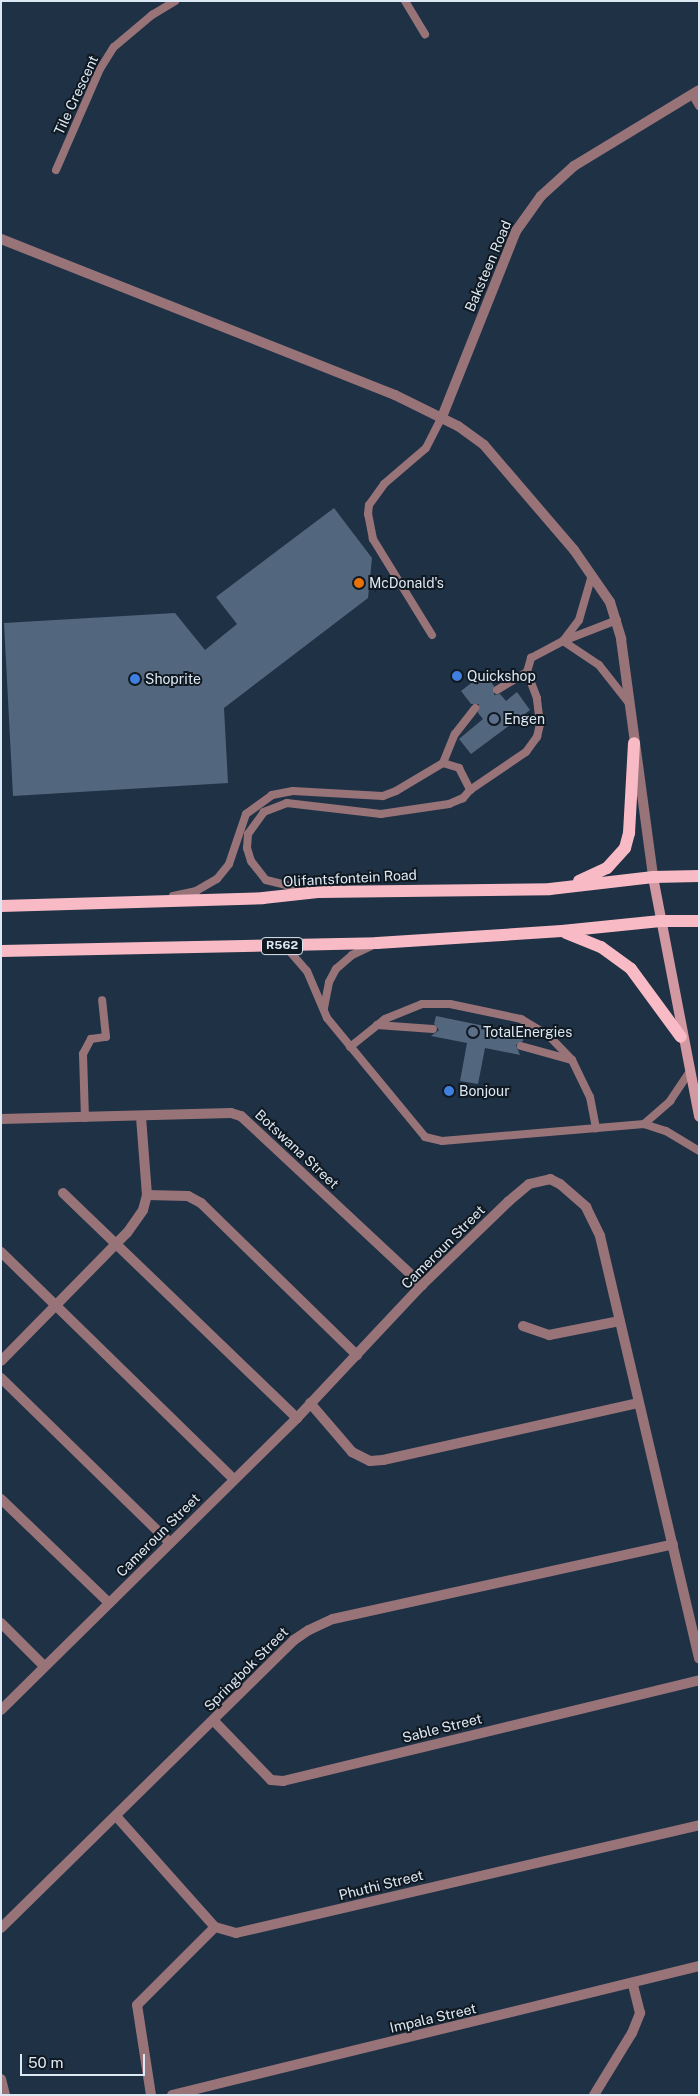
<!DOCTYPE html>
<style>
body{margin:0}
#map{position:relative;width:700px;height:2096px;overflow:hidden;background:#1f3145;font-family:"Public Sans",sans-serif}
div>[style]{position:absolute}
.building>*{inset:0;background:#52677d}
.service>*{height:8px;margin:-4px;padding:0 4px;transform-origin:4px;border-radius:4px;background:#987479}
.minor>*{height:10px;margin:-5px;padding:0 5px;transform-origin:5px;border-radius:5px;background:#987479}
.tertiary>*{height:10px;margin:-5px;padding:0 5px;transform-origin:5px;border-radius:5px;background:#987479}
.secondary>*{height:10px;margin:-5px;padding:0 5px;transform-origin:5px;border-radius:5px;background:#d399a2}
.primary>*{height:12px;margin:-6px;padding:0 6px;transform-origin:6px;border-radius:6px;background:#f8bbc5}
.dots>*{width:14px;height:14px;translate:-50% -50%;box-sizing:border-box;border:2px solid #101921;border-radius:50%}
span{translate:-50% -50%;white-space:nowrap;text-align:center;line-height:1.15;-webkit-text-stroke:4px #101921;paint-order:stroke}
.shield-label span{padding:1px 4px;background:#101921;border:1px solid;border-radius:4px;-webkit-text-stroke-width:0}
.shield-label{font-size:12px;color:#dce8f4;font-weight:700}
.street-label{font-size:14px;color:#dce8f4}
.poi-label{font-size:14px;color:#dce8f4}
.left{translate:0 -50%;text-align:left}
.frame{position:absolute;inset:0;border:2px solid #dce8f4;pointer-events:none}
.scale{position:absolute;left:20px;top:2054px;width:125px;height:22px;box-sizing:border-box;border:2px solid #dce8f4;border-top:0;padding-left:6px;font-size:15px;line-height:18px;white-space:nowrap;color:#dce8f4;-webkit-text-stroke:4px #101921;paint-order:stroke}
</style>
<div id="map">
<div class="building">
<i style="clip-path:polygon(334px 508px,372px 558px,368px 598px,224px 708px,228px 783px,13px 796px,4px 623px,175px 613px,205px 650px,237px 624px,216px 597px)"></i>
<i style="clip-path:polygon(484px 673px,494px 686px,494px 695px,500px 694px,506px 701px,517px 692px,530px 710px,471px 754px,459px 739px,483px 719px,478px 713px,479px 704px,471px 704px,461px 691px)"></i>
<i style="clip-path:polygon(436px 1016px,524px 1034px,523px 1041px,516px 1045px,520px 1055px,485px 1048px,478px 1084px,460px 1081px,467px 1043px,431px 1036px,439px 1030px,434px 1024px)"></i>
</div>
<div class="service">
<i style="left:405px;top:1px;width:39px;rotate:59deg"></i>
<i style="left:692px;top:94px;width:14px;rotate:60deg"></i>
<i style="left:56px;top:170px;width:110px;rotate:-66.5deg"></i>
<i style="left:100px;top:69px;width:26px;rotate:-58deg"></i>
<i style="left:114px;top:47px;width:50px;rotate:-40.1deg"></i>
<i style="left:152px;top:15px;width:27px;rotate:-31deg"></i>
<i style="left:592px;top:575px;width:47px;rotate:106.1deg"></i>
<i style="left:579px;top:620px;width:26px;rotate:127deg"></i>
<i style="left:563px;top:641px;width:43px;rotate:33.7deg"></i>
<i style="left:599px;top:665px;width:48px;rotate:51.7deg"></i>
<i style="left:432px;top:635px;width:113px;rotate:-121.6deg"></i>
<i style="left:373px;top:539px;width:25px;rotate:-101deg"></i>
<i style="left:368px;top:514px;width:9px;rotate:-84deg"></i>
<i style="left:369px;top:505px;width:26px;rotate:-54deg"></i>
<i style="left:384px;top:484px;width:55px;rotate:-40.6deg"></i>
<i style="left:426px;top:448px;width:35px;rotate:-63deg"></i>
<i style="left:497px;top:690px;width:35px;rotate:-31deg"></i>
<i style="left:443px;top:763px;width:31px;rotate:-68deg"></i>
<i style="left:455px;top:734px;width:33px;rotate:-52deg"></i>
<i style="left:470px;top:790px;width:68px;rotate:-34.2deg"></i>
<i style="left:526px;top:752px;width:19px;rotate:-54deg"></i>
<i style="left:537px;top:737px;width:13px;rotate:-77deg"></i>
<i style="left:540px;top:724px;width:26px;rotate:-97deg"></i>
<i style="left:537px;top:698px;width:28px;rotate:-111deg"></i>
<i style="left:527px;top:672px;width:15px;rotate:-74deg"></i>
<i style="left:531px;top:658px;width:36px;rotate:-28deg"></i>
<i style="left:563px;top:641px;width:58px;rotate:-21.3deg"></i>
<i style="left:173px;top:896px;width:24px;rotate:-12deg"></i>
<i style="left:196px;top:891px;width:24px;rotate:-30deg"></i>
<i style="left:217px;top:879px;width:19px;rotate:-51deg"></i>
<i style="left:229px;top:864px;width:53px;rotate:-71.2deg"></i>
<i style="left:246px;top:814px;width:32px;rotate:-36deg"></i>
<i style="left:272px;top:795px;width:21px;rotate:-11deg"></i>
<i style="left:293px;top:791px;width:90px;rotate:3.2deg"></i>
<i style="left:383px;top:796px;width:14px;rotate:-21deg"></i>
<i style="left:396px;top:791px;width:55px;rotate:-30.8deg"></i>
<i style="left:443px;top:763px;width:17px;rotate:17deg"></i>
<i style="left:459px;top:768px;width:25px;rotate:63deg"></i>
<i style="left:470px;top:790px;width:11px;rotate:131deg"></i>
<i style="left:463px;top:798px;width:15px;rotate:157deg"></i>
<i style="left:449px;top:804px;width:69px;rotate:171.6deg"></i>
<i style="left:381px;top:814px;width:95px;rotate:-173.3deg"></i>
<i style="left:287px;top:803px;width:25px;rotate:159deg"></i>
<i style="left:264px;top:812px;width:27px;rotate:126deg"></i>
<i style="left:248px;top:834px;width:14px;rotate:94deg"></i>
<i style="left:247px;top:848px;width:14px;rotate:73deg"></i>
<i style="left:251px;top:861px;width:24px;rotate:52deg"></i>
<i style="left:266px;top:880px;width:41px;rotate:14deg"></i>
<i style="left:285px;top:946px;width:33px;rotate:49deg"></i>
<i style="left:307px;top:971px;width:51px;rotate:66.9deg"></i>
<i style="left:327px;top:1018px;width:154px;rotate:50.5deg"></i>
<i style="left:425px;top:1137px;width:17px;rotate:13deg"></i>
<i style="left:442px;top:1141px;width:203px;rotate:-4.8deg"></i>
<i style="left:644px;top:1124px;width:23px;rotate:18deg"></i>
<i style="left:666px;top:1131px;width:39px;rotate:31deg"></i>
<i style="left:324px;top:1008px;width:26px;rotate:-79deg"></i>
<i style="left:329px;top:982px;width:15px;rotate:-62deg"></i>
<i style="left:336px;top:969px;width:21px;rotate:-41deg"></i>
<i style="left:352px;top:955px;width:21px;rotate:-25deg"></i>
<i style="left:377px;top:1025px;width:56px;rotate:4.1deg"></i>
<i style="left:521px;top:1046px;width:53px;rotate:15.4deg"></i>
<i style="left:350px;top:1047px;width:45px;rotate:-38.7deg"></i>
<i style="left:385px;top:1019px;width:40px;rotate:-22deg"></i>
<i style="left:422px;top:1004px;width:28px"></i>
<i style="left:450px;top:1004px;width:73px;rotate:11.9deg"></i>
<i style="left:521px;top:1019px;width:33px;rotate:31deg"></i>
<i style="left:549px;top:1036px;width:33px;rotate:46deg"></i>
<i style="left:572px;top:1060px;width:41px;rotate:64.1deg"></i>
<i style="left:590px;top:1097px;width:32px;rotate:79deg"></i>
<i style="left:85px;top:1118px;width:64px;rotate:-91.8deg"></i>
<i style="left:83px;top:1054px;width:17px;rotate:-62deg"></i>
<i style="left:91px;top:1039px;width:15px;rotate:-8deg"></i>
<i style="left:106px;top:1037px;width:37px;rotate:-96deg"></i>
<i style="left:644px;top:1124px;width:35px;rotate:-41deg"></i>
<i style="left:670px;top:1101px;width:34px;rotate:-56deg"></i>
</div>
<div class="minor">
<i style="left:442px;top:417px;width:200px;rotate:-68.3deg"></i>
<i style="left:516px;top:231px;width:43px;rotate:-54.5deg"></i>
<i style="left:541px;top:196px;width:45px;rotate:-42.3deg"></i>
<i style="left:574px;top:166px;width:146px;rotate:-31.3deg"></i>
<i style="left:141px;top:1117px;width:78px;rotate:85.6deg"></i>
<i style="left:147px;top:1195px;width:41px;rotate:1.4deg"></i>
<i style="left:188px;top:1196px;width:15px;rotate:28deg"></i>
<i style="left:201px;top:1203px;width:218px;rotate:44.3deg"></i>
<i style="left:1px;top:1119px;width:230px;rotate:-1.5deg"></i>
<i style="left:231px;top:1113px;width:10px;rotate:17deg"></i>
<i style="left:241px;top:1116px;width:248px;rotate:43deg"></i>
<i style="left:63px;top:1193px;width:325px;rotate:43.9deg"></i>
<i style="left:1px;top:1252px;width:325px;rotate:44.3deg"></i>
<i style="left:523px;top:1326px;width:28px;rotate:19deg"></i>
<i style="left:549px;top:1335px;width:72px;rotate:-11.2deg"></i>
<i style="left:1px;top:1361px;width:180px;rotate:-45.5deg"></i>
<i style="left:127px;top:1233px;width:28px;rotate:-55deg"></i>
<i style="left:143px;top:1210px;width:16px;rotate:-75deg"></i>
<i style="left:1px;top:1378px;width:236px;rotate:44.3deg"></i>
<i style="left:310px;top:1403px;width:65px;rotate:49.4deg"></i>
<i style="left:352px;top:1452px;width:20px;rotate:27deg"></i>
<i style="left:370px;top:1461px;width:13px;rotate:-4deg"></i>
<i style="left:383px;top:1460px;width:262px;rotate:-12.6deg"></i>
<i style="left:1px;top:1499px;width:150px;rotate:43.9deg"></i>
<i style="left:1px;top:1623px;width:61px;rotate:45deg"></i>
<i style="left:1px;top:1710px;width:416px;rotate:-44.6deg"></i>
<i style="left:297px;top:1418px;width:183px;rotate:-46.8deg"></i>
<i style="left:422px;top:1285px;width:121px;rotate:-44deg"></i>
<i style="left:509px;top:1201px;width:26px;rotate:-40deg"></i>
<i style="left:529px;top:1184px;width:22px;rotate:-13deg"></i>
<i style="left:550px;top:1179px;width:11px;rotate:27deg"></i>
<i style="left:560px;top:1184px;width:35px;rotate:41deg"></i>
<i style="left:586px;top:1207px;width:32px;rotate:64deg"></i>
<i style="left:600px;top:1236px;width:434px;rotate:76.8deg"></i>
<i style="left:214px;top:1721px;width:82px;rotate:46deg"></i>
<i style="left:271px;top:1780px;width:12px;rotate:5deg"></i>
<i style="left:283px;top:1781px;width:428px;rotate:-13.6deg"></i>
<i style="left:116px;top:1816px;width:149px;rotate:48.3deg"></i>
<i style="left:215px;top:1927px;width:22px;rotate:16deg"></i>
<i style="left:236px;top:1933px;width:475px;rotate:-13.1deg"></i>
<i style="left:1px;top:1928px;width:411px;rotate:-44.5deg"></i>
<i style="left:294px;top:1640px;width:18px;rotate:-34deg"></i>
<i style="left:309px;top:1630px;width:26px;rotate:-25deg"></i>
<i style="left:333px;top:1619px;width:348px;rotate:-12.4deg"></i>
<i style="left:1px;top:2079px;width:16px;rotate:76deg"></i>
<i style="left:151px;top:2095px;width:91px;rotate:-98.8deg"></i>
<i style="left:137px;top:2005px;width:110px;rotate:-45deg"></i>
<i style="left:172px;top:2095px;width:543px;rotate:-13.75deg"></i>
<i style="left:594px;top:2095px;width:73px;rotate:-58.5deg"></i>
<i style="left:632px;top:2033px;width:22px;rotate:-68deg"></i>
<i style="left:640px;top:2013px;width:29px;rotate:-104deg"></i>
</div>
<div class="tertiary">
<i style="left:1px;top:239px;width:424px;rotate:21.6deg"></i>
<i style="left:395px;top:395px;width:70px;rotate:26.2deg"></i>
<i style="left:458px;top:426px;width:32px;rotate:36deg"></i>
<i style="left:484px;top:445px;width:138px;rotate:49.4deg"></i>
<i style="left:574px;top:550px;width:63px;rotate:55.3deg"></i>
<i style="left:610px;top:602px;width:39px;rotate:73deg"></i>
<i style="left:621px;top:639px;width:240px;rotate:82.3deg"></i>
</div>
<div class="secondary">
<i style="left:653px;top:877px;width:244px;rotate:79.1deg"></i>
</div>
<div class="primary">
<i style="left:579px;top:881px;width:31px;rotate:-25deg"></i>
<i style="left:607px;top:868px;width:27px;rotate:-48deg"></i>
<i style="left:625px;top:848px;width:16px;rotate:-75deg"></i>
<i style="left:629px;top:833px;width:90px;rotate:-86.8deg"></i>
<i style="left:1px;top:906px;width:262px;rotate:-1.7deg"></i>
<i style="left:263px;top:898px;width:55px;rotate:-6.2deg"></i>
<i style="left:318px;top:892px;width:232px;rotate:-0.7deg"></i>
<i style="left:550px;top:889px;width:104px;rotate:-6.6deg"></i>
<i style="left:653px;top:877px;width:46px;rotate:-1.2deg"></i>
<i style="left:566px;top:933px;width:38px;rotate:22deg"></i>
<i style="left:601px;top:947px;width:37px;rotate:36deg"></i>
<i style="left:631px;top:969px;width:84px;rotate:53.7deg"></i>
<i style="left:1px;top:951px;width:376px;rotate:-1.2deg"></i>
<i style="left:377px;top:943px;width:185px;rotate:-3.7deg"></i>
<i style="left:562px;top:931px;width:99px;rotate:-5.8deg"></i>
<i style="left:660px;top:921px;width:39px"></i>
</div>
<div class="dots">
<i style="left:359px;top:583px;background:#e8710a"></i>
<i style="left:457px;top:676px;background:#3f7fe0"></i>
<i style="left:135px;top:679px;background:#3f7fe0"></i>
<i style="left:494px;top:719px;background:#5c6f8a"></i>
<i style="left:473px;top:1032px;background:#5c6f8a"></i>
<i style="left:449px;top:1091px;background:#3f7fe0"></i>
</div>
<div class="shield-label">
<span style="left:282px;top:946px">R562</span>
</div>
<div class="street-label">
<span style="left:76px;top:95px;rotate:-65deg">Tile Crescent</span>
<span style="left:488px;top:266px;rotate:-67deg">Baksteen Road</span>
<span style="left:350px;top:878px;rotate:-3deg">Olifantsfontein Road</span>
<span style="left:297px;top:1149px;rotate:43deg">Botswana Street</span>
<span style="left:443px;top:1247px;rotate:-45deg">Cameroun Street</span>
<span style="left:158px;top:1535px;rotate:-45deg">Cameroun Street</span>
<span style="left:246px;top:1669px;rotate:-45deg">Springbok Street</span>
<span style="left:442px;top:1728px;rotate:-14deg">Sable Street</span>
<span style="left:381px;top:1885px;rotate:-14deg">Phuthi Street</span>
<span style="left:433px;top:2018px;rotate:-13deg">Impala Street</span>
</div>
<div class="poi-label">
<span class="left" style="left:369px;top:583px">McDonald's</span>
<span class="left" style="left:467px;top:676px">Quickshop</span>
<span class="left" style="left:145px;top:679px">Shoprite</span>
<span class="left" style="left:504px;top:719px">Engen</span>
<span class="left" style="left:483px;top:1032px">TotalEnergies</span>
<span class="left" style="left:459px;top:1091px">Bonjour</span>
</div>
<div class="frame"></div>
<div class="scale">50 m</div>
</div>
